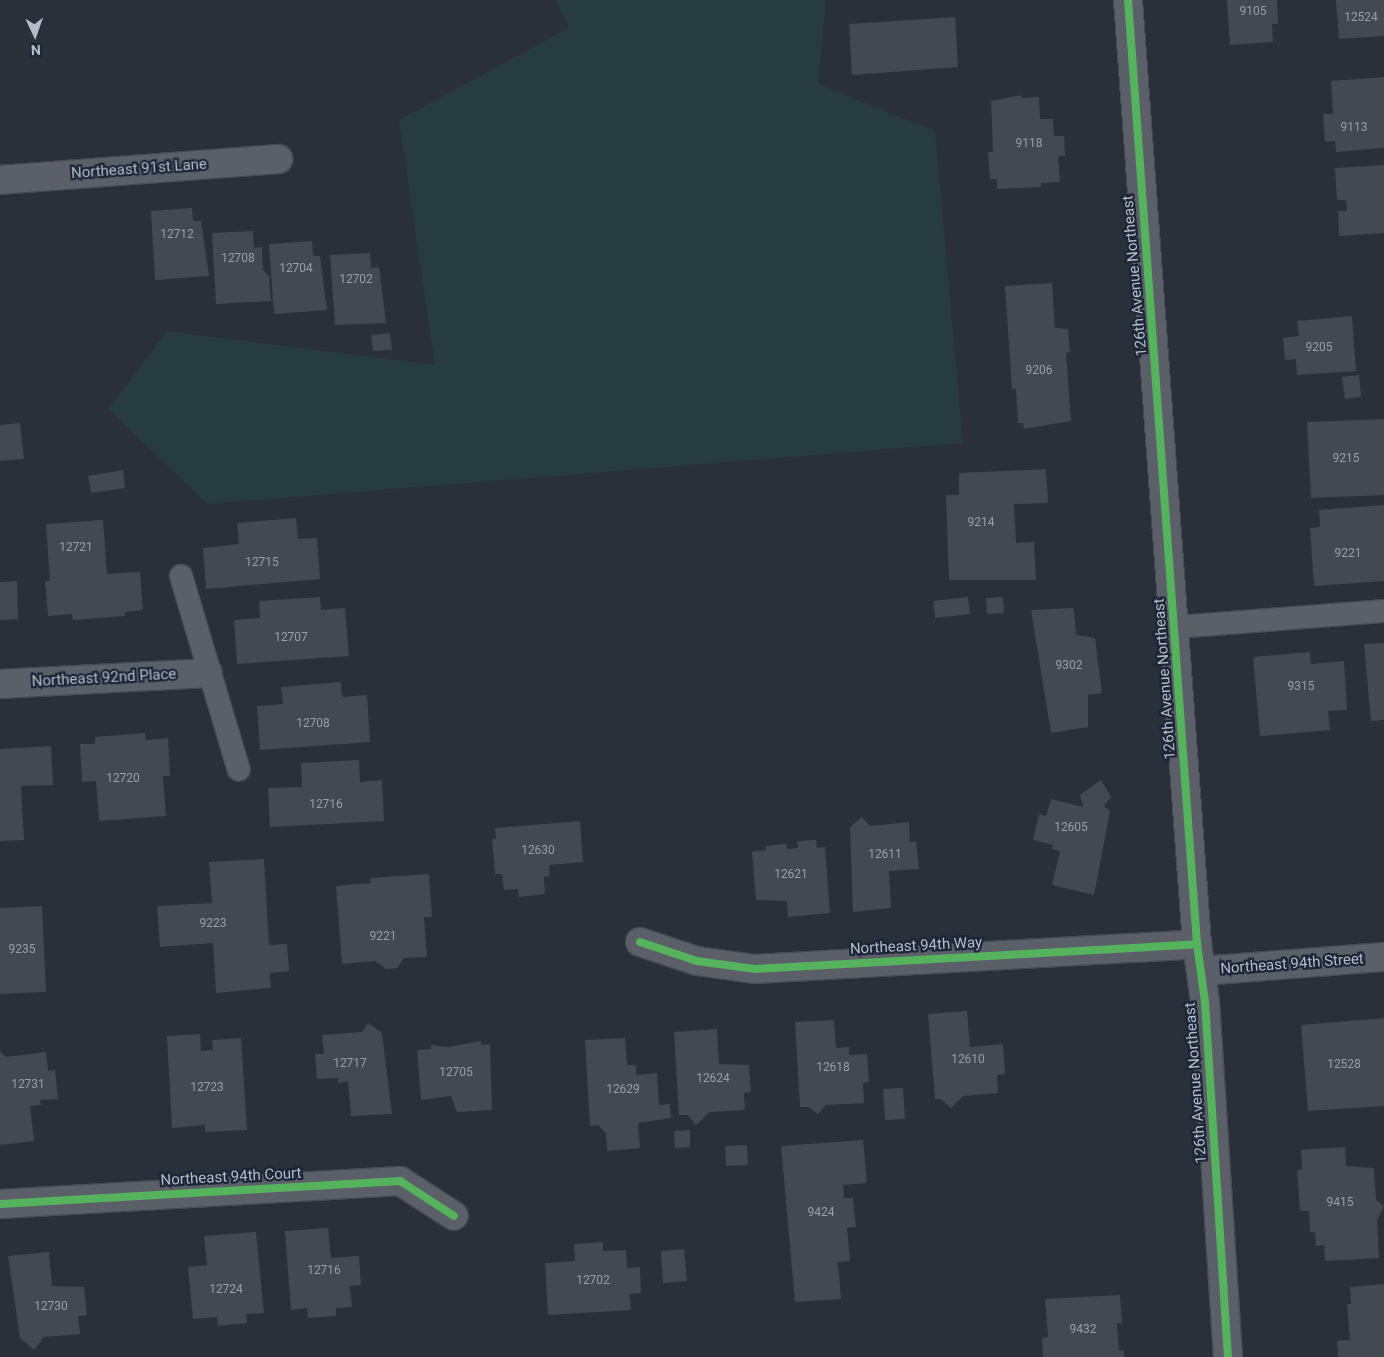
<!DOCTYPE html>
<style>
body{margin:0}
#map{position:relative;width:1384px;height:1357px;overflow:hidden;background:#2a303a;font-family:Roboto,sans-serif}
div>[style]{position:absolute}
.green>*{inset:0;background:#263c41}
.building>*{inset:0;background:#434851}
.roads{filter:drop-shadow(1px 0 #464b52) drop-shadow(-1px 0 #464b52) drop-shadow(0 1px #464b52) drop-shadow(0 -1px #464b52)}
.lane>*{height:22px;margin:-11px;padding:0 11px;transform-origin:11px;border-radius:11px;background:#5b5f68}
.street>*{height:28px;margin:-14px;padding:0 14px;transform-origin:14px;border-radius:14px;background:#5b5f68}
.cycleway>*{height:8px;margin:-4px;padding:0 4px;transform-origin:4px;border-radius:4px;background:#56b35d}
span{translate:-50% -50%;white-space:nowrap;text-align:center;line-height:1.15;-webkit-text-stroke:4.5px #1c2636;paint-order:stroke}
.number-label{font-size:12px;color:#989fac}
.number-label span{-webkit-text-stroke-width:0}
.street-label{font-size:15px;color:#b4bccb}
.north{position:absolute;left:10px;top:10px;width:50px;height:50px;-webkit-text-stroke:4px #1c2636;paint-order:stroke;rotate:177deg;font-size:14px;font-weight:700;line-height:20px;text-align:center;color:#b4bccb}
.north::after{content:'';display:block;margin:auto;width:18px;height:22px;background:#b4bccb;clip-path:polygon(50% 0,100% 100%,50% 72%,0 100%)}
</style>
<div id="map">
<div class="green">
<i style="clip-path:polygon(556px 0,826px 0,818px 84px,935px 131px,963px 443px,207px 504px,109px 409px,167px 331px,435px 365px,399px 120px,569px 28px)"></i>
</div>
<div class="building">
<i style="clip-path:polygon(1227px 0,1277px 0,1278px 24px,1272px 24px,1273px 42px,1230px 45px)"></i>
<i style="clip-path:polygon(1336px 0,1384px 0,1384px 36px,1339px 39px)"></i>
<i style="clip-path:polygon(955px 17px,958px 67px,852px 75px,849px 24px)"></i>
<i style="clip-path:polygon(1384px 77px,1384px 148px,1336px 152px,1335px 141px,1325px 142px,1323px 114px,1333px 114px,1331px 81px)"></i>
<i style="clip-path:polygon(1022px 95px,1022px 98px,1039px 97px,1040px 119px,1053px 119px,1054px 136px,1064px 136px,1065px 156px,1058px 156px,1060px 182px,1041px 183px,1041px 187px,997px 189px,997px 179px,990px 179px,988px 152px,993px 152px,991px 101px)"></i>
<i style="clip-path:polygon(1384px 165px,1384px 233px,1339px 236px,1338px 211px,1347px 211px,1346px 200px,1337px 200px,1335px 168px)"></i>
<i style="clip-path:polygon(192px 208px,193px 221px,201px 221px,209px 276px,155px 280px,151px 211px)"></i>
<i style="clip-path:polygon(253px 231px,254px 248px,262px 247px,263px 270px,269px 276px,271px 301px,216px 304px,212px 233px)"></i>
<i style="clip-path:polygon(312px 241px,313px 256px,320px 256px,327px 310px,274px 314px,269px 244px)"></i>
<i style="clip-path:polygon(370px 253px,371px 268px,379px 267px,386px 323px,335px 325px,330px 255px)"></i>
<i style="clip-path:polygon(1052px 283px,1055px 328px,1068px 329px,1070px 352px,1066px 353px,1071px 421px,1024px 429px,1023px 423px,1018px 423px,1016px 389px,1012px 389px,1005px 286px)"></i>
<i style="clip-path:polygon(1352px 316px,1356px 371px,1297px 375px,1296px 359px,1285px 360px,1283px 338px,1299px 336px,1297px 321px)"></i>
<i style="clip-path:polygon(390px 333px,392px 350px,373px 351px,371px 335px)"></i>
<i style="clip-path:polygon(1359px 375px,1361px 397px,1345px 399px,1342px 377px)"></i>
<i style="clip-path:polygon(1384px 419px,1384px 495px,1311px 498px,1307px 422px)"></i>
<i style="clip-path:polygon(20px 423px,24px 459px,0 461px,0 425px)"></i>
<i style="clip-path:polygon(1046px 469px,1048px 503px,1014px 504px,1016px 543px,1034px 542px,1036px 580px,949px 580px,946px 495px,959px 495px,959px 473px)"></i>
<i style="clip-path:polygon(123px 470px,125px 488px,91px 493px,88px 476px)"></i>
<i style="clip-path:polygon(1384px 505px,1384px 581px,1314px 586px,1310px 528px,1320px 527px,1319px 510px)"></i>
<i style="clip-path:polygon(296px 518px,298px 539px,317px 538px,320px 579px,206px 589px,203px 548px,239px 544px,237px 523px)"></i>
<i style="clip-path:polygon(103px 520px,107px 574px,140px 572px,143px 610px,125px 612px,125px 616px,73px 620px,72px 614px,48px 616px,45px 581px,50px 581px,46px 524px)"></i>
<i style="clip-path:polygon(17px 581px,18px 619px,0 620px,0 582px)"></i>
<i style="clip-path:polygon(320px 597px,321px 610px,345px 608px,349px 656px,237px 664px,234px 620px,260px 618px,259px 601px)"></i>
<i style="clip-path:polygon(968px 597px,970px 614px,935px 618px,933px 601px)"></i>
<i style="clip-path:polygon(1003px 597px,1004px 613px,987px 614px,986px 598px)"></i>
<i style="clip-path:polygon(1074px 608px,1076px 635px,1095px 638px,1102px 693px,1088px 695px,1088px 727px,1051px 733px,1031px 610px)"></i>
<i style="clip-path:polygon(1384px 643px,1384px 720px,1371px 721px,1364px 644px)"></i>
<i style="clip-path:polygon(1310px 652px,1311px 664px,1344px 661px,1347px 710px,1328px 711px,1330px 730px,1260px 736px,1253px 657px)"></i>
<i style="clip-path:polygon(341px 682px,342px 697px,367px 695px,370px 742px,260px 750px,257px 706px,283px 704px,281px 687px)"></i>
<i style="clip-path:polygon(145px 733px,146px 740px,168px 738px,170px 776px,163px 776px,166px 816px,99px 821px,96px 781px,82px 782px,80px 744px,95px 744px,95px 737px)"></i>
<i style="clip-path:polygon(51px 746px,53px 785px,21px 786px,24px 840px,0 841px,0 749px)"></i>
<i style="clip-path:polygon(359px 760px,360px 782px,382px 780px,384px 821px,270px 827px,268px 788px,302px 787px,301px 763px)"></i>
<i style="clip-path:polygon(1101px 780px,1111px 797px,1104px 806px,1110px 811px,1094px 895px,1052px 885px,1060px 851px,1052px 849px,1053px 845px,1033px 840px,1039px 814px,1046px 816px,1051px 799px,1083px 807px,1080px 795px)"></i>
<i style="clip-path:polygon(862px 817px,870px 826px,909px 822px,910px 842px,916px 841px,919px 869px,889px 871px,891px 908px,853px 912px,850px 827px)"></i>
<i style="clip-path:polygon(580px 821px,583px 862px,549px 865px,550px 876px,544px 877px,545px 894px,519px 897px,518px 889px,504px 890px,502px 874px,495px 874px,492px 839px,496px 839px,495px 828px)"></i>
<i style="clip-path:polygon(816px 840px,817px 848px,825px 847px,830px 913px,788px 917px,787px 901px,756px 900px,752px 852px,766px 850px,766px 846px,786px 844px,787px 849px,798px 848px,797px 841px)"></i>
<i style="clip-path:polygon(264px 859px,269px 945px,287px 944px,289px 971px,270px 973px,271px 988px,216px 993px,213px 943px,160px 947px,157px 906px,212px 903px,209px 862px)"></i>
<i style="clip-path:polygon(429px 874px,432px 917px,424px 917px,427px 957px,404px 958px,397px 968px,386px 969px,375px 961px,342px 964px,336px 886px,371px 883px,370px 878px)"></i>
<i style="clip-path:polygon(42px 906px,46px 992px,0 994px,0 908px)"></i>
<i style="clip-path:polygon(967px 1011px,970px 1047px,1003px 1044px,1005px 1074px,997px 1075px,998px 1093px,963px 1096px,951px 1108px,941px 1099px,935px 1099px,928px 1014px)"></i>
<i style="clip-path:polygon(1384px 1018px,1384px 1106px,1308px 1111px,1301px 1025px)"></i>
<i style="clip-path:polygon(834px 1020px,836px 1048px,849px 1047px,849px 1055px,867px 1054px,869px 1082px,863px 1083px,864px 1103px,826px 1105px,818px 1114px,809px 1107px,800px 1107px,795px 1022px)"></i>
<i style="clip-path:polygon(368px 1023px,382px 1033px,392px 1114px,351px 1116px,348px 1081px,338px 1083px,338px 1078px,317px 1079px,315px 1054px,324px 1054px,322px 1035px,362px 1032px)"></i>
<i style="clip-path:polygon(717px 1029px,719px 1064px,749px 1065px,751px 1092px,744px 1093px,745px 1110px,710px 1112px,696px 1125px,688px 1115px,679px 1115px,674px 1032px)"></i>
<i style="clip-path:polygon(200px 1034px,201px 1051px,213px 1050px,212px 1040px,241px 1038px,247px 1130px,205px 1132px,205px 1125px,172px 1128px,167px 1036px)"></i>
<i style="clip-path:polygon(625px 1038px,627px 1065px,636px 1065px,636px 1075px,657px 1073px,659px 1105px,670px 1104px,671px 1118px,638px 1123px,640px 1148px,607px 1151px,606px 1133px,598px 1125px,590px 1126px,585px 1040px)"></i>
<i style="clip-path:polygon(481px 1041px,481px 1045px,490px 1044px,492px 1110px,457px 1112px,451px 1096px,421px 1100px,417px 1050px,431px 1049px,431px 1045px,448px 1047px)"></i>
<i style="clip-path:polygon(0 1051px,6px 1057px,46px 1052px,48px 1071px,55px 1070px,58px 1099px,40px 1100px,41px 1105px,30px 1106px,34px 1141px,0 1145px)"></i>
<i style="clip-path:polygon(903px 1088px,905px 1119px,885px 1120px,883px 1089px)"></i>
<i style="clip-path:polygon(690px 1130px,690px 1147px,675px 1148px,674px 1131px)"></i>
<i style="clip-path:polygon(863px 1140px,867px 1183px,843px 1185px,844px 1198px,853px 1198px,856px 1227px,847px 1228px,850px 1261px,838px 1262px,841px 1299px,795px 1302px,781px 1146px)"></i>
<i style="clip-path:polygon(747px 1145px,748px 1165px,726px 1166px,725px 1146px)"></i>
<i style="clip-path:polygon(1345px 1147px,1346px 1166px,1374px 1168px,1376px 1200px,1384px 1206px,1377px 1220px,1379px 1258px,1325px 1261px,1324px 1245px,1316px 1246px,1315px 1232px,1310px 1232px,1309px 1211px,1300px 1211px,1297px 1170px,1302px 1169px,1301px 1150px)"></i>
<i style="clip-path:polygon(328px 1228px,331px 1258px,359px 1256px,361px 1285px,350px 1286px,352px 1307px,336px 1308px,336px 1316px,308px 1318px,307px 1308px,291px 1310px,285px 1231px)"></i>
<i style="clip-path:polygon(256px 1232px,264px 1313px,246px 1314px,247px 1323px,218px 1326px,217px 1317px,193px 1319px,188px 1267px,207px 1265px,204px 1236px)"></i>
<i style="clip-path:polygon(603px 1242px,603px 1251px,626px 1250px,627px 1268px,640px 1267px,641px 1293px,630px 1294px,631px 1310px,548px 1315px,545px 1263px,575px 1261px,574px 1244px)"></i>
<i style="clip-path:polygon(684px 1249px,687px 1281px,663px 1283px,661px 1251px)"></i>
<i style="clip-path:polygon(49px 1252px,52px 1286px,84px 1287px,87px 1315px,78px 1316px,80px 1334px,44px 1337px,34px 1350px,20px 1338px,8px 1256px)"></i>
<i style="clip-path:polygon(1384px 1284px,1384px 1357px,1338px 1357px,1337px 1341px,1350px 1340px,1347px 1304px,1351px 1304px,1350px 1287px)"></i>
<i style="clip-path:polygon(1120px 1295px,1122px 1323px,1117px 1323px,1119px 1351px,1124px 1351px,1124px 1357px,1043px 1357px,1042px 1338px,1048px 1337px,1045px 1299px)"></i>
</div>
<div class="roads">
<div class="lane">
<i style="left:181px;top:576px;width:202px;rotate:73.4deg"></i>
<i style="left:1176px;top:627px;width:209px;rotate:-4.4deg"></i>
</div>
<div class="street">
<i style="left:1128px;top:0;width:947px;rotate:85.82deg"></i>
<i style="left:1197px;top:944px;width:59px;rotate:82.1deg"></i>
<i style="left:1205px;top:1002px;width:356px;rotate:86.3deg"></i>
<i style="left:0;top:180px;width:279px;rotate:-4.3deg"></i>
<i style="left:0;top:684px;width:208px;rotate:-3deg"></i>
<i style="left:640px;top:942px;width:60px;rotate:18.4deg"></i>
<i style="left:697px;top:961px;width:59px;rotate:7.9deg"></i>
<i style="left:755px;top:969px;width:443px;rotate:-3.2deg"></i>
<i style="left:1201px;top:971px;width:184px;rotate:-4.4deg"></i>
<i style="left:0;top:1204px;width:401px;rotate:-3.3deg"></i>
<i style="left:400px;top:1181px;width:64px;rotate:32.9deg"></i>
</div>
</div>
<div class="cycleway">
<i style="left:1128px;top:0;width:947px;rotate:85.82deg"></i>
<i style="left:1197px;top:944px;width:59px;rotate:82.1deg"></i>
<i style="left:1205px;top:1002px;width:356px;rotate:86.3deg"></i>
<i style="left:640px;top:942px;width:60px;rotate:18.4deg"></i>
<i style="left:697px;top:961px;width:59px;rotate:7.9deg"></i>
<i style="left:755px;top:969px;width:443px;rotate:-3.2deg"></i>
<i style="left:0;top:1204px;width:401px;rotate:-3.3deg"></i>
<i style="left:400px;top:1181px;width:64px;rotate:32.9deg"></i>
</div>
<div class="number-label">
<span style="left:1253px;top:12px">9105</span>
<span style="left:1361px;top:18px">12524</span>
<span style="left:1354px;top:128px">9113</span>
<span style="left:1029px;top:144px">9118</span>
<span style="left:177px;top:235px">12712</span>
<span style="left:238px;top:259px">12708</span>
<span style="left:296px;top:269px">12704</span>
<span style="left:356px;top:280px">12702</span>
<span style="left:1319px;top:348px">9205</span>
<span style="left:1039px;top:371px">9206</span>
<span style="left:1346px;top:459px">9215</span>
<span style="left:981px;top:523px">9214</span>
<span style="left:76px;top:548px">12721</span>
<span style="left:1348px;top:554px">9221</span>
<span style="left:262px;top:563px">12715</span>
<span style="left:291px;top:638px">12707</span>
<span style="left:1069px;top:666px">9302</span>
<span style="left:1301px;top:687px">9315</span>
<span style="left:313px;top:724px">12708</span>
<span style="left:123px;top:779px">12720</span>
<span style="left:326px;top:805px">12716</span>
<span style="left:1071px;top:828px">12605</span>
<span style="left:538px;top:851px">12630</span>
<span style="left:885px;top:855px">12611</span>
<span style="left:791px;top:875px">12621</span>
<span style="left:213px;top:924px">9223</span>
<span style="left:383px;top:937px">9221</span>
<span style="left:22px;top:950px">9235</span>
<span style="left:968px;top:1060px">12610</span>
<span style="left:350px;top:1064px">12717</span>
<span style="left:1344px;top:1065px">12528</span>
<span style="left:833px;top:1068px">12618</span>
<span style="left:456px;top:1073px">12705</span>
<span style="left:713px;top:1079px">12624</span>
<span style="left:28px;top:1085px">12731</span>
<span style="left:207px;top:1088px">12723</span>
<span style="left:623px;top:1090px">12629</span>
<span style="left:1340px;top:1203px">9415</span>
<span style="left:821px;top:1213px">9424</span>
<span style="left:324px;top:1271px">12716</span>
<span style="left:593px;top:1281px">12702</span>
<span style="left:226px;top:1290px">12724</span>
<span style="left:51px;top:1307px">12730</span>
<span style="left:1083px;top:1330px">9432</span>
</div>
<div class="street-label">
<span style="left:139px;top:169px;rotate:-4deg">Northeast 91st Lane</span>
<span style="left:1135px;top:276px;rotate:-95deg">126th Avenue Northeast</span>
<span style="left:104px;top:678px;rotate:-3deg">Northeast 92nd Place</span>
<span style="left:1165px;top:679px;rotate:-94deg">126th Avenue Northeast</span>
<span style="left:916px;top:946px;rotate:-3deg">Northeast 94th Way</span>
<span style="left:1292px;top:964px;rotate:-4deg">Northeast 94th Street</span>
<span style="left:1196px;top:1083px;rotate:-94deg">126th Avenue Northeast</span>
<span style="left:231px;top:1177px;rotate:-3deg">Northeast 94th Court</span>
</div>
<div class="north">N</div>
</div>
